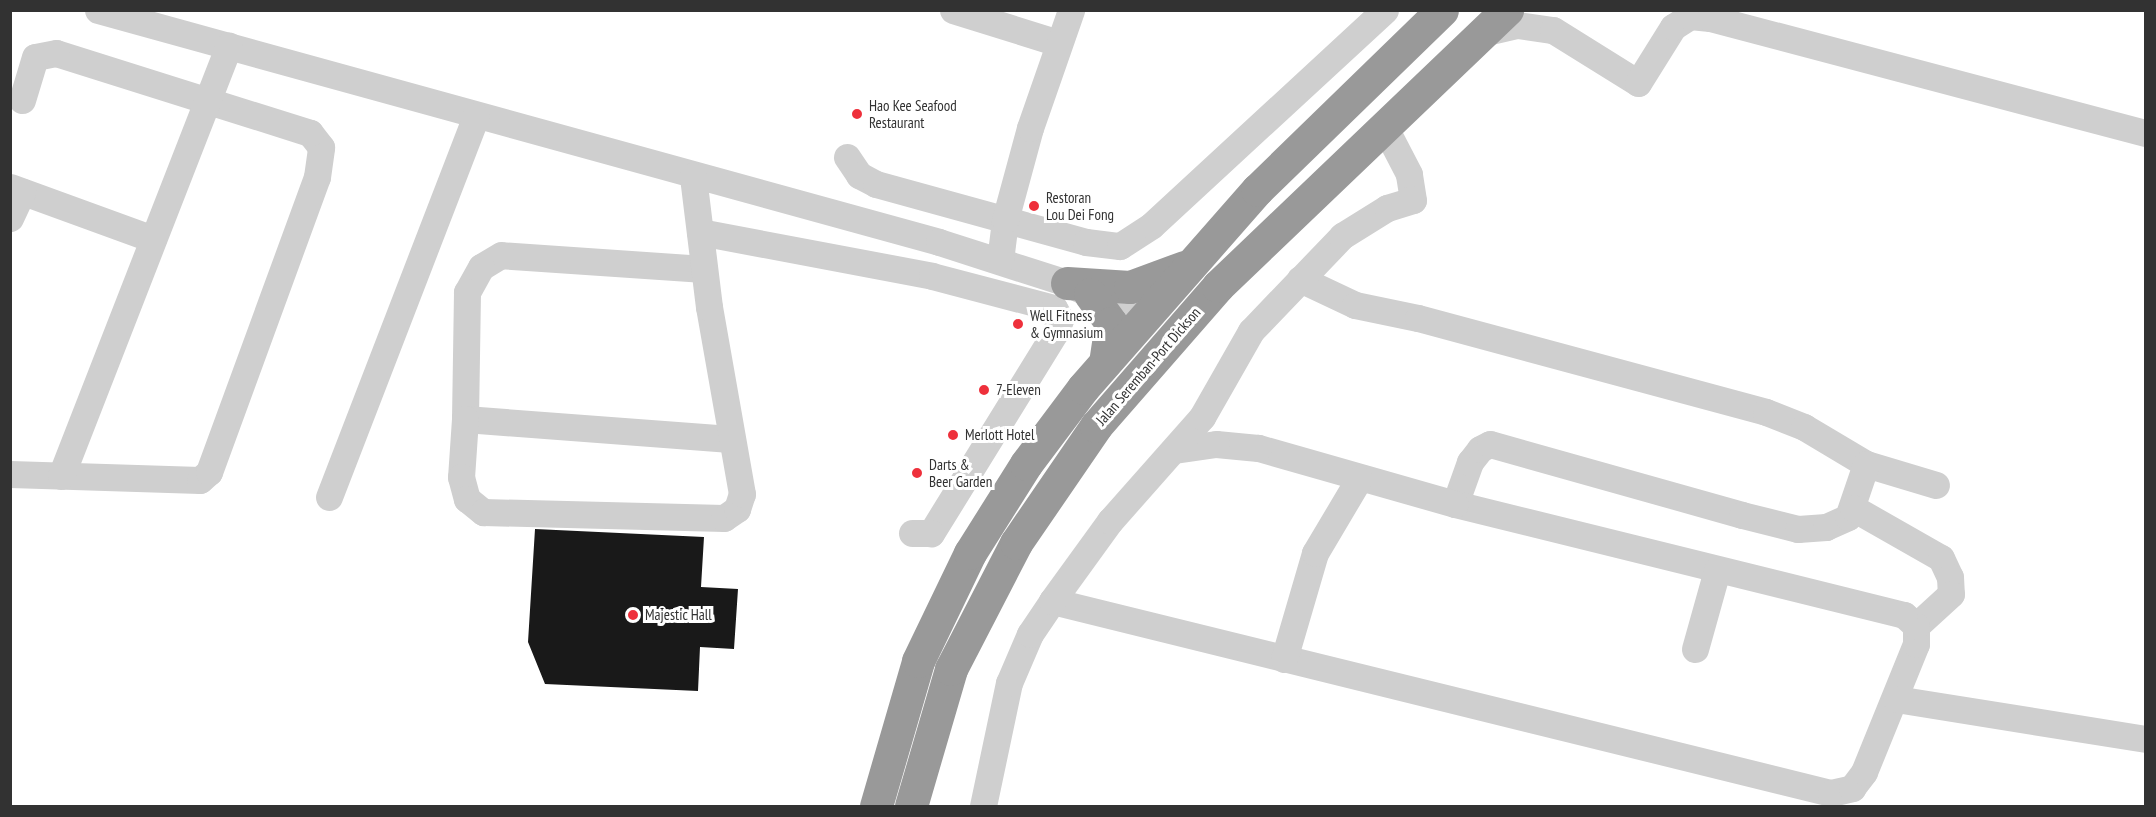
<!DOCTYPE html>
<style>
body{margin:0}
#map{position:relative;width:2156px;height:817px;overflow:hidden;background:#fff;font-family:"PT Sans Narrow",sans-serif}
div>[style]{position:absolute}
.building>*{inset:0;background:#191919}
.minor>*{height:27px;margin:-13.5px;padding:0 13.5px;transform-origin:13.5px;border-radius:13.5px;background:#cfcfcf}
.highway>*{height:33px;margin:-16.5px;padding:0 16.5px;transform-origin:16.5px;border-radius:16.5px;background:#999}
.dots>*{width:16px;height:16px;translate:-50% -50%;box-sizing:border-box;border:3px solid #fff;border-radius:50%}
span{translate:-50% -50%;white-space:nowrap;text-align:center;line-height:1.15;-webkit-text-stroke:6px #fff;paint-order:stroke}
.poi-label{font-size:15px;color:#323232}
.left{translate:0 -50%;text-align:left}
.street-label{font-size:15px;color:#323232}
.frame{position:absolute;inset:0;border:12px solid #323232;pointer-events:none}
</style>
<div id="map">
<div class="building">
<i style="clip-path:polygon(535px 529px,704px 537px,701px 587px,738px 589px,734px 649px,700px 647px,698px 691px,545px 684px,528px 642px)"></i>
</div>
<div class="minor">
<i style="left:98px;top:10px;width:872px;rotate:15.42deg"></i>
<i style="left:939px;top:242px;width:134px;rotate:17.8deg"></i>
<i style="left:1067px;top:283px;width:84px;rotate:26.3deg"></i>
<i style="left:953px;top:10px;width:110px;rotate:17.4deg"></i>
<i style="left:1486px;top:32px;width:32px;rotate:-13deg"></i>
<i style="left:1517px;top:25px;width:36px;rotate:8deg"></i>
<i style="left:1553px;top:30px;width:100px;rotate:31.9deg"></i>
<i style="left:1638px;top:83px;width:66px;rotate:-58deg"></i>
<i style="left:1673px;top:27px;width:20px;rotate:-33deg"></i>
<i style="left:1690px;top:16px;width:20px;rotate:6deg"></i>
<i style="left:1710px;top:18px;width:451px;rotate:14.8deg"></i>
<i style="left:847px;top:157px;width:22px;rotate:56deg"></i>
<i style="left:859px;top:175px;width:19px;rotate:28deg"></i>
<i style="left:876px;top:184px;width:218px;rotate:15.4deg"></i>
<i style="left:1086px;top:242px;width:34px;rotate:7deg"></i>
<i style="left:1120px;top:246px;width:38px;rotate:-33deg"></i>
<i style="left:1152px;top:225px;width:317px;rotate:-42.7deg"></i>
<i style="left:10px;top:187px;width:152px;rotate:20deg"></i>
<i style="left:10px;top:218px;width:29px;rotate:-65deg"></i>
<i style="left:700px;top:232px;width:236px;rotate:10.7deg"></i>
<i style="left:932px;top:276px;width:126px;rotate:14.7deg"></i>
<i style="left:1054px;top:308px;width:13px;rotate:61deg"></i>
<i style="left:1060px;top:319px;width:13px;rotate:108deg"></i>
<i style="left:1056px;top:331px;width:238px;rotate:121.7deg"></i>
<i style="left:931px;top:533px;width:19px;rotate:180deg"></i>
<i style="left:1000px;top:261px;width:41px;rotate:-83deg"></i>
<i style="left:1005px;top:220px;width:95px;rotate:-74.8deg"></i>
<i style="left:1030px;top:128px;width:125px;rotate:-70.8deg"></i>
<i style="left:704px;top:269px;width:203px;rotate:-176.1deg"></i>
<i style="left:501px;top:255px;width:23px;rotate:149deg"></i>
<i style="left:481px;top:267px;width:29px;rotate:119deg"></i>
<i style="left:467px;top:292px;width:127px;rotate:90.9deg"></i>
<i style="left:465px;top:419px;width:266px;rotate:4.3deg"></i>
<i style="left:1300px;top:279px;width:61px;rotate:25.3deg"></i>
<i style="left:1355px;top:305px;width:64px;rotate:11.7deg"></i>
<i style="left:1418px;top:318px;width:360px;rotate:15.1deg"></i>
<i style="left:1766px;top:412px;width:41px;rotate:21.5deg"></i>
<i style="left:1804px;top:427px;width:72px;rotate:30.8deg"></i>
<i style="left:1866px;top:464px;width:73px;rotate:16.7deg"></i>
<i style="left:465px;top:419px;width:58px;rotate:93.9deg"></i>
<i style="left:461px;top:477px;width:23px;rotate:75deg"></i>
<i style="left:467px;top:499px;width:21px;rotate:39deg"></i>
<i style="left:483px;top:512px;width:241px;rotate:1.4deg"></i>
<i style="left:724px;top:518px;width:16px;rotate:-35deg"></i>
<i style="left:737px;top:509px;width:16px;rotate:-72deg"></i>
<i style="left:742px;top:494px;width:190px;rotate:-100deg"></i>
<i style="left:709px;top:307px;width:132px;rotate:-97deg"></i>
<i style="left:10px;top:474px;width:190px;rotate:1.8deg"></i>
<i style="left:200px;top:480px;width:12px;rotate:-42deg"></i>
<i style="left:209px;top:472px;width:314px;rotate:-69.9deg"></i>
<i style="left:317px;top:177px;width:30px;rotate:-82deg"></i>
<i style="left:321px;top:147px;width:18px;rotate:-128deg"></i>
<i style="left:310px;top:133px;width:266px;rotate:-162.5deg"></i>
<i style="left:56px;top:53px;width:21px;rotate:169deg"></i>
<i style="left:35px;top:57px;width:45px;rotate:106.8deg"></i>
<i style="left:61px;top:476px;width:462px;rotate:-68.7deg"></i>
<i style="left:329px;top:497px;width:408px;rotate:-68.9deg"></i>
<i style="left:1455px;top:504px;width:45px;rotate:-70.3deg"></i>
<i style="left:1470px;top:462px;width:16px;rotate:-52deg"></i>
<i style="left:1480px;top:449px;width:11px;rotate:-27deg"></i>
<i style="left:1490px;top:444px;width:262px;rotate:15.7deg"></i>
<i style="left:1742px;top:515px;width:58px;rotate:14deg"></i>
<i style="left:1798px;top:529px;width:28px;rotate:-4deg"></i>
<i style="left:1826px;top:527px;width:24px;rotate:-24deg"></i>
<i style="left:1848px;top:517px;width:56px;rotate:-71.2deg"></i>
<i style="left:1853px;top:508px;width:101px;rotate:29.6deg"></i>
<i style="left:1941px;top:558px;width:21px;rotate:65deg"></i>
<i style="left:1950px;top:577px;width:17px;rotate:87deg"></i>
<i style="left:1951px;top:594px;width:47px;rotate:137.6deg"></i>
<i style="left:1052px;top:601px;width:802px;rotate:13.85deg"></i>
<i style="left:1831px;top:793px;width:22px;rotate:-13deg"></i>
<i style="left:1852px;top:788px;width:20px;rotate:-53deg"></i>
<i style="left:1864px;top:772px;width:138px;rotate:-67.9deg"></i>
<i style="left:1916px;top:644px;width:18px;rotate:-90deg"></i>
<i style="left:1916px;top:626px;width:16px;rotate:-137deg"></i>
<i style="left:1904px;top:615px;width:463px;rotate:-166.1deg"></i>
<i style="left:1455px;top:504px;width:205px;rotate:-164.1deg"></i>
<i style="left:1258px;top:448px;width:42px;rotate:-174.6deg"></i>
<i style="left:1216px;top:444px;width:42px;rotate:171.9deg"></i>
<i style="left:1695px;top:649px;width:82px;rotate:-74.4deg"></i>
<i style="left:1284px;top:659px;width:110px;rotate:-73.7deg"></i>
<i style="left:1315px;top:553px;width:86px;rotate:-59.3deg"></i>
<i style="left:1896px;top:699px;width:253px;rotate:9.1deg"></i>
<i style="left:983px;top:806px;width:126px;rotate:-78.1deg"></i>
<i style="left:1009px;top:683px;width:53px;rotate:-66.8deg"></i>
<i style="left:1030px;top:634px;width:40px;rotate:-56deg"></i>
<i style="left:1052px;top:601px;width:99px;rotate:-54.1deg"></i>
<i style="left:1110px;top:521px;width:139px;rotate:-48.5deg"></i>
<i style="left:1202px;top:417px;width:99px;rotate:-60.3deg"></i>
<i style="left:1251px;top:331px;width:132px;rotate:-46.2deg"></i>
<i style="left:1342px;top:236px;width:53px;rotate:-31.9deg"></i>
<i style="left:1387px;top:208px;width:27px;rotate:-17deg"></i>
<i style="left:1413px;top:200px;width:26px;rotate:-99deg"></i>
<i style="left:1409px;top:174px;width:54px;rotate:-117.5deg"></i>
</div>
<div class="highway">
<i style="left:1067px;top:283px;width:63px;rotate:3.6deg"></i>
<i style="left:1130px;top:287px;width:58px;rotate:-20.3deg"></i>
<i style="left:1090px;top:294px;width:36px;rotate:54deg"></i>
<i style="left:1111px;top:323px;width:40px;rotate:98.5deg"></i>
<i style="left:876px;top:806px;width:151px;rotate:-73.8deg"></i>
<i style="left:918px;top:661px;width:120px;rotate:-64.3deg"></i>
<i style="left:970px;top:553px;width:105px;rotate:-57.8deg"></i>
<i style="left:1026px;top:464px;width:95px;rotate:-53.1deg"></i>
<i style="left:1083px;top:388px;width:264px;rotate:-48.7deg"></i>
<i style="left:1257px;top:190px;width:258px;rotate:-44.2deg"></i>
<i style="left:911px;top:806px;width:143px;rotate:-73.7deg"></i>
<i style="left:951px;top:669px;width:142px;rotate:-62.7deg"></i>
<i style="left:1016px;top:543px;width:142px;rotate:-55.6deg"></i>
<i style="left:1096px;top:426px;width:186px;rotate:-48.9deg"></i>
<i style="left:1218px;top:286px;width:400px;rotate:-43.7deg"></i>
</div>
<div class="dots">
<i style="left:857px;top:114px;background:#ee303b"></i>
<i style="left:1034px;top:206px;background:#ee303b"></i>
<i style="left:1018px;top:324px;background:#ee303b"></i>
<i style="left:984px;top:390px;background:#ee303b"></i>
<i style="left:953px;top:435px;background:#ee303b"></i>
<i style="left:917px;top:473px;background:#ee303b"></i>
<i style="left:633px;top:615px;background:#ee303b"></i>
</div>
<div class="poi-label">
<span class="left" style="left:869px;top:114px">Hao Kee Seafood<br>Restaurant</span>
<span class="left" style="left:1046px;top:206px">Restoran<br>Lou Dei Fong</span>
<span class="left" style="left:1030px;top:324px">Well Fitness<br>&amp; Gymnasium</span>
<span class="left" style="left:996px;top:390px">7-Eleven</span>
<span class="left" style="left:965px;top:435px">Merlott Hotel</span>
<span class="left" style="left:929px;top:473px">Darts &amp;<br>Beer Garden</span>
<span class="left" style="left:645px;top:615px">Majestic Hall</span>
</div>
<div class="street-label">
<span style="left:1148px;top:366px;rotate:-49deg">Jalan Seremban-Port Dickson</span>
</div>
<div class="frame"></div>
</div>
